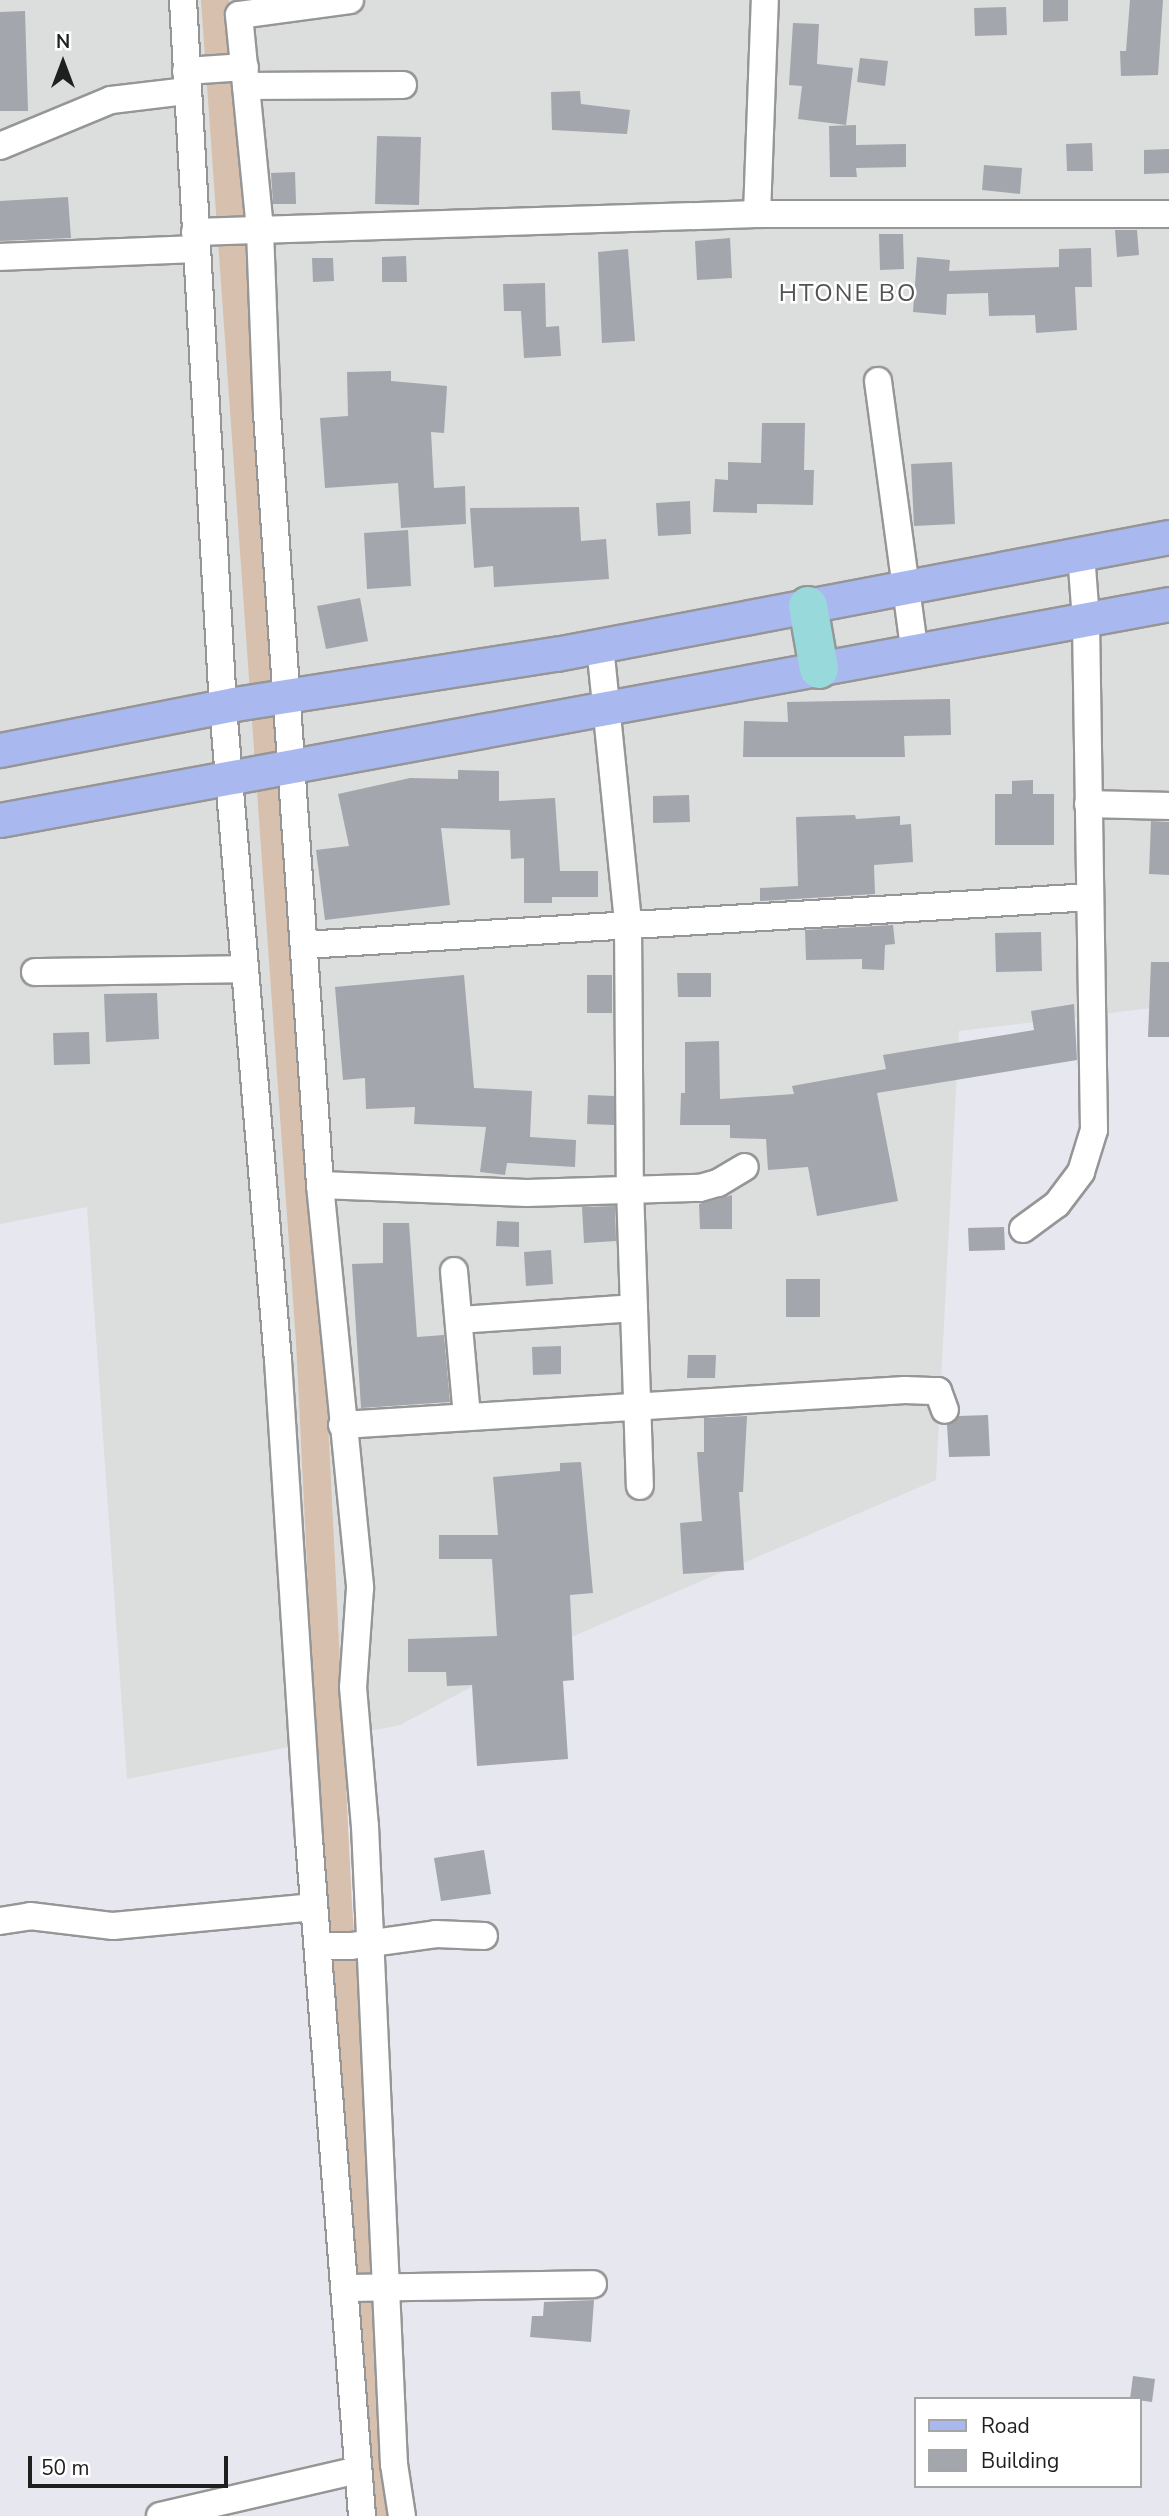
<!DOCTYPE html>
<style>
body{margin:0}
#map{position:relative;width:1169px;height:2516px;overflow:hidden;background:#e7e7ef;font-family:"Nunito Sans",sans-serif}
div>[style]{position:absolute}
.residential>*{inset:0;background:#dcdddd}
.canal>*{height:28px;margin:-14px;padding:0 14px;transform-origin:14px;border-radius:14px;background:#d7c0ad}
.building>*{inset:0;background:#a3a6ac}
.roads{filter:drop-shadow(2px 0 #969696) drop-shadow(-2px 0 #969696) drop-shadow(0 2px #969696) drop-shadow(0 -2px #969696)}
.minor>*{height:26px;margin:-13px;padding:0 13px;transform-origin:13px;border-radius:13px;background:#fff}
.major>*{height:33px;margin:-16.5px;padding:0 16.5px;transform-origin:16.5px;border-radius:16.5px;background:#aab8f0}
.highway>*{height:38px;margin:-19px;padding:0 19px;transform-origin:19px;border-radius:19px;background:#98d9dc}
span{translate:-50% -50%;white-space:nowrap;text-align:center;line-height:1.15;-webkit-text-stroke:5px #fff;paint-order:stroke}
.quarter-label{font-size:24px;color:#525252;letter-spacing:2px}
.legend{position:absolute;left:914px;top:2397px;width:228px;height:91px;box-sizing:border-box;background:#fff;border:2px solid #a5a5a5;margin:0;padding:9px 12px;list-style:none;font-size:21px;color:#1f1f1f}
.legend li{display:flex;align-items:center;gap:14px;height:35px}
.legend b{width:35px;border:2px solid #a5a5a5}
.north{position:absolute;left:28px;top:28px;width:70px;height:70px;-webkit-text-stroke:5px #fff;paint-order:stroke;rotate:0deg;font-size:19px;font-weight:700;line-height:28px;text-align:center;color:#1f1f1f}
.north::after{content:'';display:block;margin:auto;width:24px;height:32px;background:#1f1f1f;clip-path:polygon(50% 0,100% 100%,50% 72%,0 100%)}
.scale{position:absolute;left:28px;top:2456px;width:200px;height:32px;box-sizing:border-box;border:4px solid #1f1f1f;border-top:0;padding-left:9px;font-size:21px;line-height:24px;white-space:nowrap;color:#1f1f1f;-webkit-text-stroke:5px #fff;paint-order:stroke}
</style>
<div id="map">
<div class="residential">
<i style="clip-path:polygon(0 0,1169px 0,1169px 1006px,959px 1031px,936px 1480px,539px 1651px,400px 1725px,127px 1779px,87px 1207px,0 1224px)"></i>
</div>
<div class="canal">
<i style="left:215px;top:0;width:1344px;rotate:85.95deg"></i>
<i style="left:310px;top:1341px;width:566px;rotate:87.16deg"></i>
<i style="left:338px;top:1906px;width:612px;rotate:85.69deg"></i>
</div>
<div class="building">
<i style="clip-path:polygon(1043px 0,1068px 0,1068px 21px,1043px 22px)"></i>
<i style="clip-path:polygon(1130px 0,1163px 0,1158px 75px,1121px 76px,1120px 51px,1126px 51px)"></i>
<i style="clip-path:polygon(1006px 7px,1007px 35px,975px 36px,974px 8px)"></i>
<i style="clip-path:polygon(25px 11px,28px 111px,0 111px,0 12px)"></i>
<i style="clip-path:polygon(793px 23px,819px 24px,817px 64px,853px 68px,846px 125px,798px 119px,802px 86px,789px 85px)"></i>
<i style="clip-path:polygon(860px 58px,888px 61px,885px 86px,857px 82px)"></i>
<i style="clip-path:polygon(580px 91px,581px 104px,630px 110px,627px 134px,552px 130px,551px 92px)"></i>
<i style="clip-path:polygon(856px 125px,856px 145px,906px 144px,906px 167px,856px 168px,857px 177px,830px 177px,829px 126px)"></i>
<i style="clip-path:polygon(377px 136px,421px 137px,419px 205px,375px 204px)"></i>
<i style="clip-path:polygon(1092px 143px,1093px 171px,1067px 171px,1066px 144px)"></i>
<i style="clip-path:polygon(1169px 149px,1169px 173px,1144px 174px,1144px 150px)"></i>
<i style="clip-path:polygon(984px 165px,1022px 168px,1020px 194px,982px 190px)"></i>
<i style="clip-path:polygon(295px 172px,296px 204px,273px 204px,271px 173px)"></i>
<i style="clip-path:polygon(68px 197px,71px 238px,0 241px,0 201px)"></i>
<i style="clip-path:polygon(1115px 230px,1137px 230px,1139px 255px,1117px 257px)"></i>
<i style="clip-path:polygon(879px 234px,903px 234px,904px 269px,880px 270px)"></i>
<i style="clip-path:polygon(730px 238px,732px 278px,697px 280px,695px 241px)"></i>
<i style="clip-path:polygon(1091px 248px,1092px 287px,1075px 287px,1077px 330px,1036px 333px,1035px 315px,989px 316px,988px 293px,947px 294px,946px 315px,913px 312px,917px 257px,950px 260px,949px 271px,1059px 267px,1059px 249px)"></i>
<i style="clip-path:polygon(628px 249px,635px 341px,602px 343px,598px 252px)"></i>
<i style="clip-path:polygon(406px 256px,407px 282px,382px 282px,382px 257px)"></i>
<i style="clip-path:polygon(312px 258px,333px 258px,334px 281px,313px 282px)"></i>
<i style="clip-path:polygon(545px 283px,546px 327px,559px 326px,561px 356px,524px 358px,521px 311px,504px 311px,503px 284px)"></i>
<i style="clip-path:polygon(391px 371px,391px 381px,447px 386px,444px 433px,431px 432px,434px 488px,465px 486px,466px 524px,401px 528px,398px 483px,325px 488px,320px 418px,348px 416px,347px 372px)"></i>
<i style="clip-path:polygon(762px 423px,805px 423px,804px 470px,814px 470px,813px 505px,757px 504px,757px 513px,713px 512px,715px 479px,728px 480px,728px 462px,761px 463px)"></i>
<i style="clip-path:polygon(952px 462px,955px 524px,914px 526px,911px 464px)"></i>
<i style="clip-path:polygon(690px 501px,691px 534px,658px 536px,656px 503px)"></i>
<i style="clip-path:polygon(579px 507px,581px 541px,606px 539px,609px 579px,494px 587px,493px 566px,474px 568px,470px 508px)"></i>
<i style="clip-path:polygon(408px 530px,411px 586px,367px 589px,364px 533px)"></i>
<i style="clip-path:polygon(360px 598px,368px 641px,326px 649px,317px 606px)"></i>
<i style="clip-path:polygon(950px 699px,951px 735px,904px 736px,905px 757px,743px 757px,744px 721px,788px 722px,787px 702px)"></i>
<i style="clip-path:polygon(458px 770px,499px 771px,499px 801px,555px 798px,560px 871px,598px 871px,598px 897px,552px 897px,552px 903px,524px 903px,524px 858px,511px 859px,510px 830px,441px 828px,450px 905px,325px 920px,316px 850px,349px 846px,338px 794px,410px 778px,458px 779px)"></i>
<i style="clip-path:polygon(1033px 780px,1033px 794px,1054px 794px,1054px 845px,995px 845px,995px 794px,1012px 794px,1012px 781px)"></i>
<i style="clip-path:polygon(689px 795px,690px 822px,653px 823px,653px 796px)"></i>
<i style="clip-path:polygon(855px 815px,856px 819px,900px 816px,900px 825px,911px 824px,913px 862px,874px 865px,875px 894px,760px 901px,760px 888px,798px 886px,796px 817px)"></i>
<i style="clip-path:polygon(1151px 821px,1169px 822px,1169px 875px,1149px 874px)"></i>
<i style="clip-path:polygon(893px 925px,895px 944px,885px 945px,884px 970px,862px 969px,862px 959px,806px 960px,805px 930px)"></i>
<i style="clip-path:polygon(1041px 932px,1042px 971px,996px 972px,995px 933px)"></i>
<i style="clip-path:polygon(1151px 962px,1169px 962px,1169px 1037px,1148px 1037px)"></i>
<i style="clip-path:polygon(677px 973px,711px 973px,711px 997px,678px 997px)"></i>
<i style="clip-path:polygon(464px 975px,474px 1088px,532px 1091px,530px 1137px,576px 1140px,575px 1167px,507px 1163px,505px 1175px,480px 1172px,486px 1127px,414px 1124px,415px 1107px,366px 1109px,365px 1078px,343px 1080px,335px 987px)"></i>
<i style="clip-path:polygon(587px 975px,612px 975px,612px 1013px,587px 1013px)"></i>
<i style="clip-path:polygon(157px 993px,159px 1039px,106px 1042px,104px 994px)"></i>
<i style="clip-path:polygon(1074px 1004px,1077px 1060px,877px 1093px,898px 1201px,817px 1216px,808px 1167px,768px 1170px,766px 1139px,730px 1138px,730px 1125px,680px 1125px,681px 1093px,685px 1093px,685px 1042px,719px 1041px,720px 1099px,794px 1094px,792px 1086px,886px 1069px,883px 1055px,1034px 1030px,1031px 1011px)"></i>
<i style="clip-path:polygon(89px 1032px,90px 1064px,54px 1065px,53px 1033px)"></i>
<i style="clip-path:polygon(588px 1095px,614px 1096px,614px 1125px,587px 1124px)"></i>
<i style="clip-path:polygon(732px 1195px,732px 1229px,700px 1229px,699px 1204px)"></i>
<i style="clip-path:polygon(615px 1206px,616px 1241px,584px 1243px,582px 1207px)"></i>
<i style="clip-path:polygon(497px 1221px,519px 1222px,519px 1247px,496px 1246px)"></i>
<i style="clip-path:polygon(383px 1223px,409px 1223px,417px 1337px,444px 1335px,450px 1402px,361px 1408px,352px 1264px,383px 1263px)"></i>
<i style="clip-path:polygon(1004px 1227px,1005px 1250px,969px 1251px,968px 1228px)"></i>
<i style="clip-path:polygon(551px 1250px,553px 1284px,526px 1286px,524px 1252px)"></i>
<i style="clip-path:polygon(786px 1279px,820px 1279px,820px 1317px,786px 1317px)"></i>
<i style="clip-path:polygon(561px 1346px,561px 1374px,533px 1375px,532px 1347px)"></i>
<i style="clip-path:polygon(688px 1355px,716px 1355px,715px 1378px,687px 1378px)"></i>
<i style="clip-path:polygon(988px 1415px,990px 1456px,949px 1457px,947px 1425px,959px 1416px)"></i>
<i style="clip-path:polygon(747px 1416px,743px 1492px,739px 1492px,744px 1570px,683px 1574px,680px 1523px,702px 1521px,697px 1452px,704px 1452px,704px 1418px)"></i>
<i style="clip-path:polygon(581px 1462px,593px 1593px,570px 1595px,574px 1680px,563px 1681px,568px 1759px,477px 1766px,472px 1685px,447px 1686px,446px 1672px,408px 1672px,408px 1639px,497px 1636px,492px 1559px,439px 1559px,439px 1535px,498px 1535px,493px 1477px,560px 1471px,560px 1463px)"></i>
<i style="clip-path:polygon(484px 1850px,491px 1894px,441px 1901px,434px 1858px)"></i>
<i style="clip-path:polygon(594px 2300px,591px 2342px,530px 2337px,532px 2316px,543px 2316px,544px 2302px)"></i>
<i style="clip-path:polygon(1133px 2376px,1155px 2379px,1152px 2402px,1130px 2399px)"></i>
</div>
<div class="roads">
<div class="minor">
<i style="left:183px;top:0;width:708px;rotate:86.76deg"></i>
<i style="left:223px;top:707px;width:655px;rotate:85.19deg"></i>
<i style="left:278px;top:1360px;width:480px;rotate:86.3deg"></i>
<i style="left:309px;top:1839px;width:679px;rotate:85.52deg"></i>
<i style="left:350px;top:0;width:112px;rotate:172.3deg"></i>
<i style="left:239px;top:15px;width:217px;rotate:84.4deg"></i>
<i style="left:260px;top:231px;width:182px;rotate:87.8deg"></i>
<i style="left:267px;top:413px;width:774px;rotate:86.07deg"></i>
<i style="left:320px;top:1185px;width:405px;rotate:84.3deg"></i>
<i style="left:360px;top:1588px;width:99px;rotate:94deg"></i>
<i style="left:353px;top:1687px;width:140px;rotate:85.1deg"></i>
<i style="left:365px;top:1826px;width:639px;rotate:87.4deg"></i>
<i style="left:394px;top:2464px;width:53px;rotate:81.3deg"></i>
<i style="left:186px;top:71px;width:59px;rotate:-3.9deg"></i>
<i style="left:246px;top:86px;width:157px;rotate:-0.4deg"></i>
<i style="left:0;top:146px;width:120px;rotate:-22.5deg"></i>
<i style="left:111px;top:100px;width:77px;rotate:-6.8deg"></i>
<i style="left:757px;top:214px;width:214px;rotate:-87.9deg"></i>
<i style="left:195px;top:232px;width:562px;rotate:-1.83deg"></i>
<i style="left:757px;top:214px;width:412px"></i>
<i style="left:0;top:257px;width:196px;rotate:-2.3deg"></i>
<i style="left:878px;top:381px;width:275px;rotate:82.3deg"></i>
<i style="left:600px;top:646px;width:278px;rotate:84.2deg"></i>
<i style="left:628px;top:923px;width:265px;rotate:89.6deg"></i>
<i style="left:630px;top:1188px;width:298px;rotate:88.1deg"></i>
<i style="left:1088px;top:804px;width:81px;rotate:1.4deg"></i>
<i style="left:304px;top:945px;width:787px;rotate:-3.49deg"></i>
<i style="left:35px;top:972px;width:209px;rotate:-0.8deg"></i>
<i style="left:320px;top:1185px;width:207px;rotate:2.2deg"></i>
<i style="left:527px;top:1193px;width:173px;rotate:-1.7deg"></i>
<i style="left:700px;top:1188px;width:19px;rotate:-16deg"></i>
<i style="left:718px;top:1183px;width:31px;rotate:-31deg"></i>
<i style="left:1023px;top:1229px;width:42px;rotate:-36.3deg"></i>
<i style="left:1057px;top:1204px;width:40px;rotate:-53deg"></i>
<i style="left:1081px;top:1172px;width:44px;rotate:-72.8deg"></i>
<i style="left:1094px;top:1130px;width:510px;rotate:-90.9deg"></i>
<i style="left:1086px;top:620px;width:66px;rotate:-94.3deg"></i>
<i style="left:454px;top:1271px;width:146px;rotate:84.9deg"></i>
<i style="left:459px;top:1320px;width:175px;rotate:-3.9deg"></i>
<i style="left:342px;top:1425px;width:564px;rotate:-3.56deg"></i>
<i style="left:905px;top:1390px;width:33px;rotate:2deg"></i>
<i style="left:938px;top:1391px;width:20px;rotate:70deg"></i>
<i style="left:0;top:1921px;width:30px;rotate:-9deg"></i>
<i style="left:30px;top:1916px;width:84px;rotate:6.9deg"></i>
<i style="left:113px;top:1926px;width:202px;rotate:-5.4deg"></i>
<i style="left:318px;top:1946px;width:33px"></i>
<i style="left:351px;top:1946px;width:86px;rotate:-8deg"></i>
<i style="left:436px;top:1934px;width:48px;rotate:2.4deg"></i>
<i style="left:344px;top:2288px;width:249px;rotate:-0.9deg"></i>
<i style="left:160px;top:2516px;width:203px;rotate:-13.1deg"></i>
</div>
<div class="major">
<i style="left:0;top:750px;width:239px;rotate:-11.1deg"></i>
<i style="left:235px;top:704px;width:325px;rotate:-8.9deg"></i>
<i style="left:556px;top:654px;width:624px;rotate:-10.81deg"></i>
<i style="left:0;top:820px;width:1189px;rotate:-10.47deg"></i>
</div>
<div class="highway">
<i style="left:808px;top:606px;width:64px;rotate:80.1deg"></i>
</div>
</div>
<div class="quarter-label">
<span style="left:848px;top:294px">HTONE BO</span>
</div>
<ul class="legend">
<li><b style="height:9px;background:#aab8f0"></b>Road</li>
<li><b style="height:19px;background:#a3a6ac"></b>Building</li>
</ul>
<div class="north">N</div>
<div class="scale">50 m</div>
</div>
